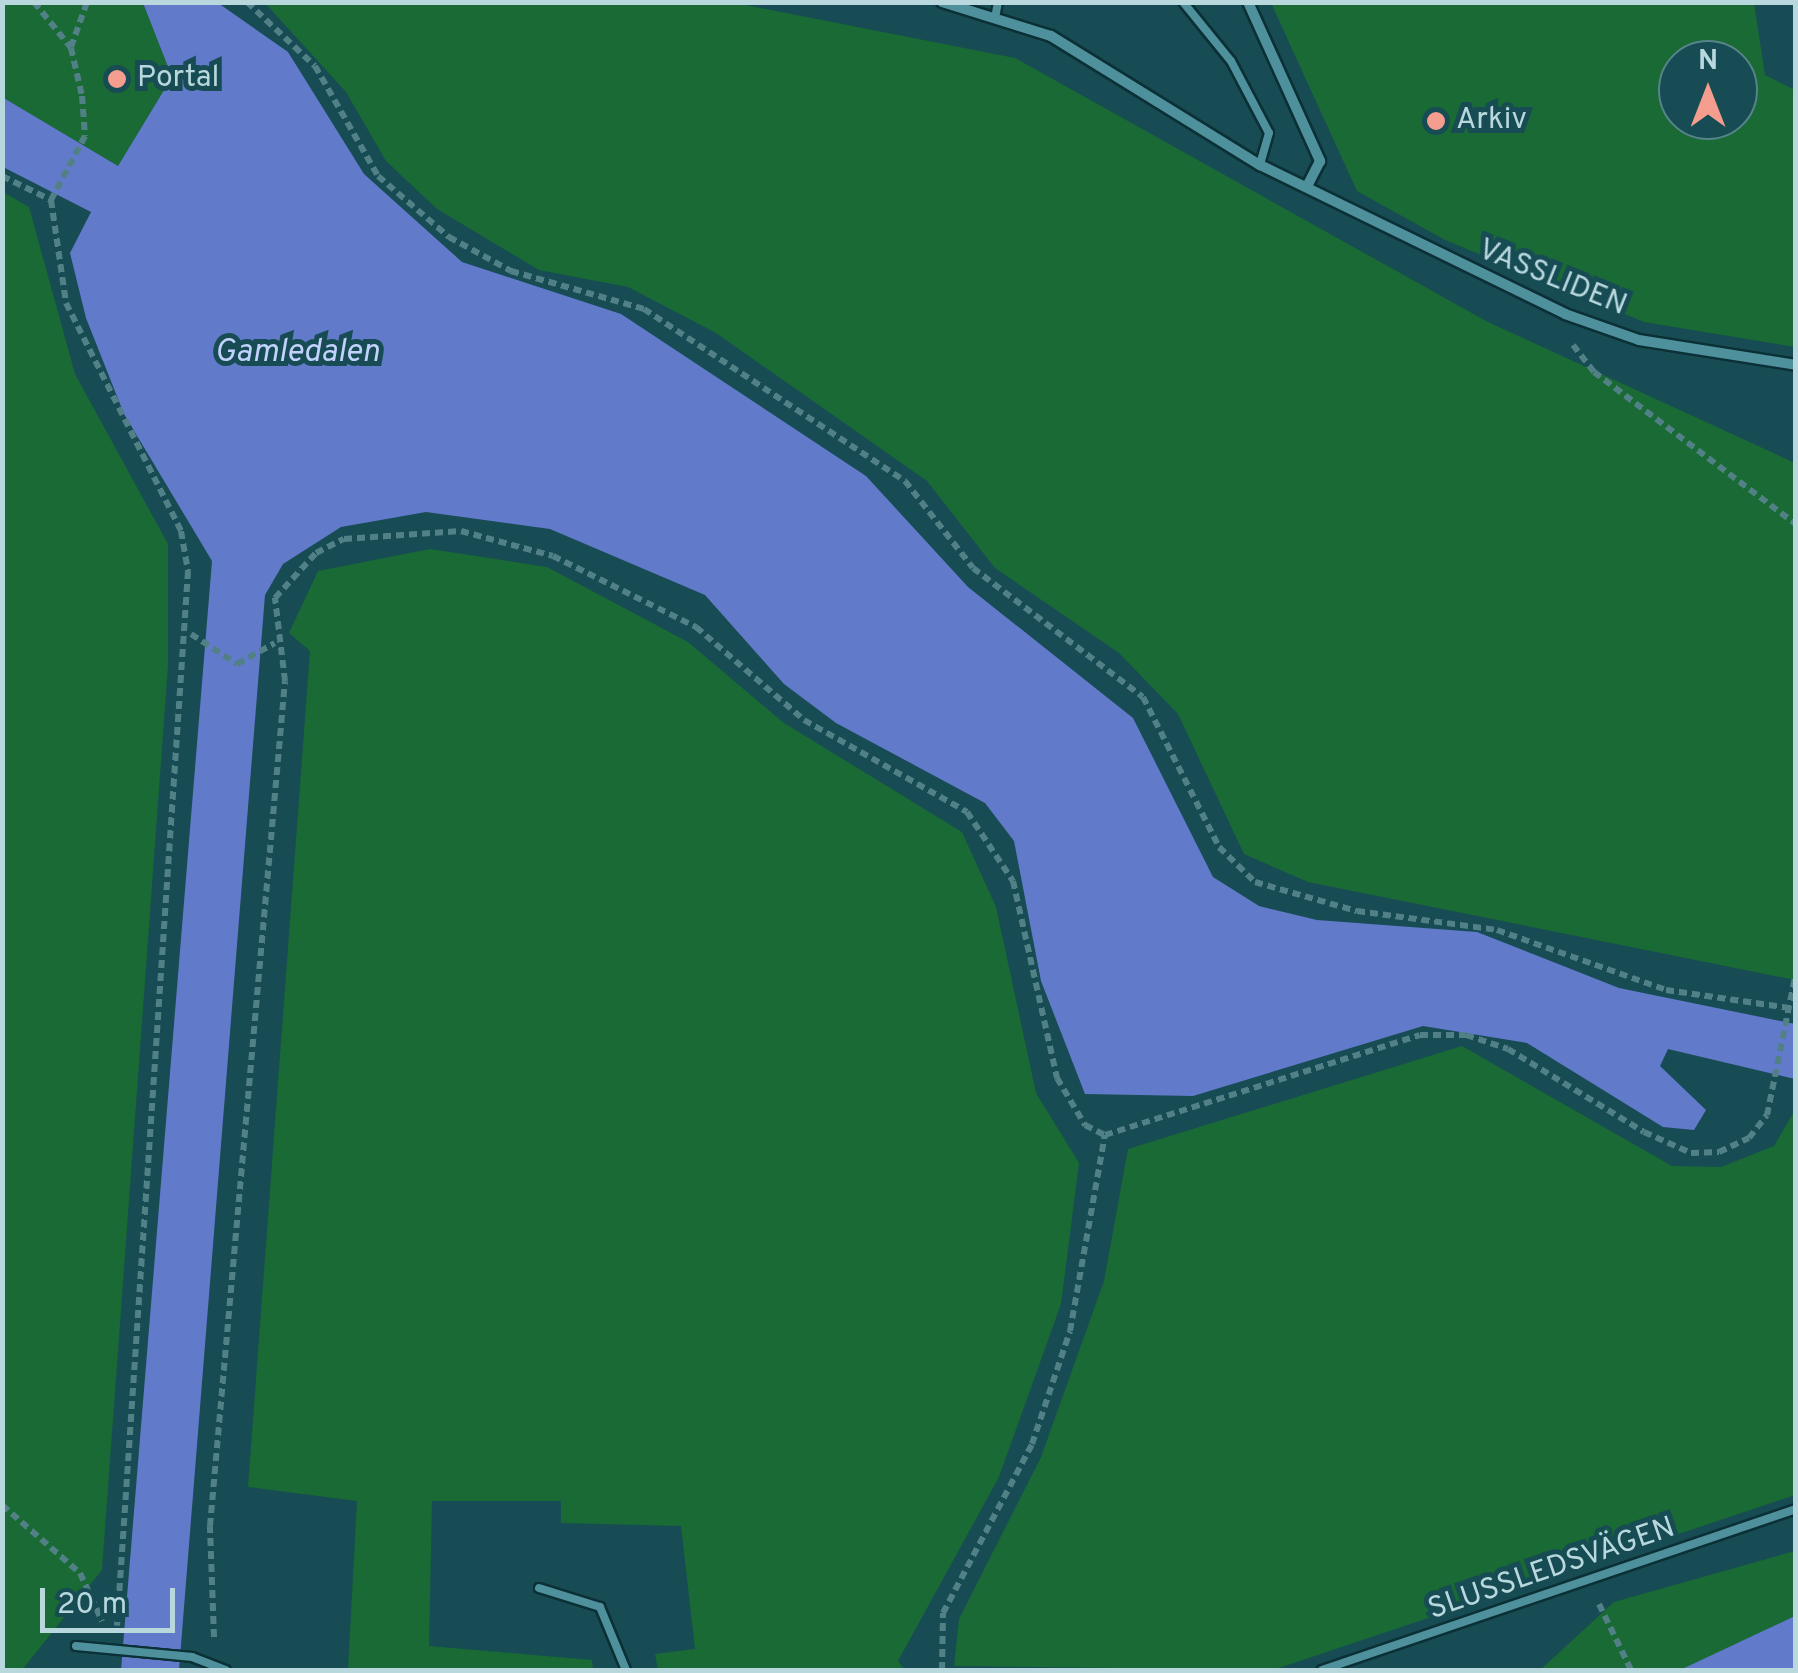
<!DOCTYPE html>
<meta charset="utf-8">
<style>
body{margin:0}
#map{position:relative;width:1798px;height:1673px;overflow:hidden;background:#174c54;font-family:Overpass,sans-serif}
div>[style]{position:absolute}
.green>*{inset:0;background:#196a34}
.water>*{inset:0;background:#627aca}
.path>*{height:6px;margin-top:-3px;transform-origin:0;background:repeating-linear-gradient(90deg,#528087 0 8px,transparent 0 13px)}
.roads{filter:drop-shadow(2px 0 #0b3036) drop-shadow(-2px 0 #0b3036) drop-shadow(0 2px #0b3036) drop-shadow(0 -2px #0b3036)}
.lane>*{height:8px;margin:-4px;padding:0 4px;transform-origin:4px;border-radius:4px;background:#4e919c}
.street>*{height:10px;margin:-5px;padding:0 5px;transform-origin:5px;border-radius:5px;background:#4e919c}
.dots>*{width:28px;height:28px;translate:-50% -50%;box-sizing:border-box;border:5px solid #174c54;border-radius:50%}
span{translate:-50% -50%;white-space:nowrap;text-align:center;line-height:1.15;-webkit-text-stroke:10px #174c54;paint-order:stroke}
.poi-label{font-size:30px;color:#b8d8de}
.left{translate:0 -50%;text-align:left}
.street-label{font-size:30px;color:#b8d8de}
.water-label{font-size:32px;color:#c3d2fd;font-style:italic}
.frame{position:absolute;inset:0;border:5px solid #b8d8de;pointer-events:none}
.north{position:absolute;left:1658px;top:40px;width:100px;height:100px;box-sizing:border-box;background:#174c54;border:2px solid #57848b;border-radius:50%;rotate:0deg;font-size:28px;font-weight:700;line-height:40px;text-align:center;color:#b8d8de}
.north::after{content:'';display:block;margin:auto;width:35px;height:45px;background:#f59d8e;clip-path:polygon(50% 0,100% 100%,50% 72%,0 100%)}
.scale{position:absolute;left:40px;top:1588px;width:135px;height:45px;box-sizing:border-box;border:5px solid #b8d8de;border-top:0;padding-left:12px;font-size:30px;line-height:35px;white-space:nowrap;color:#b8d8de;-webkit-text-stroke:8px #174c54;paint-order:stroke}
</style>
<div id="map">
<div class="green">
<i style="clip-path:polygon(3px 3px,143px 3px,172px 77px,118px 166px,3px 98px)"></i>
<i style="clip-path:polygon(265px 3px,735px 3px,1015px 58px,1486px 321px,1795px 463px,1795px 980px,1308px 882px,1244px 854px,1178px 714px,1119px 653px,995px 568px,927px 481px,716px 333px,628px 287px,539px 270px,437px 209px,386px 161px,346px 92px)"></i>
<i style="clip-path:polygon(evenodd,1271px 3px,1754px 3px,1765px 75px,1795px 90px,1795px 347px,1644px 322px,1445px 240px,1357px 191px,1271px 3px,1678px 60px,1738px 60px,1738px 120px,1678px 120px,1678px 60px)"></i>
<i style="clip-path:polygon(3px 192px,29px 207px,75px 374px,168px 544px,168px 666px,102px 1570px,22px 1670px,2px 1670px)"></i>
<i style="clip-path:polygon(430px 549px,547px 567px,688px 642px,784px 723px,962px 832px,996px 907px,1036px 1093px,1079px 1163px,1061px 1304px,999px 1477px,898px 1661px,905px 1670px,658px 1670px,655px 1654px,695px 1649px,681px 1526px,561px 1523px,561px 1501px,432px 1501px,429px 1646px,592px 1660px,593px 1670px,348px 1670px,357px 1501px,248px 1487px,310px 651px,289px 633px,318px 571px)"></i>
<i style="clip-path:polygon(1462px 1046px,1672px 1166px,1721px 1167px,1774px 1146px,1795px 1110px,1795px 1495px,1273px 1670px,954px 1666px,959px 1619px,1041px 1457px,1104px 1281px,1128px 1149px)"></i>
<i style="clip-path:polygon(1795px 1551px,1795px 1616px,1681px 1670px,1540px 1670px,1614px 1602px)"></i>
</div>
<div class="water">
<i style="clip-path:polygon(143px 3px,218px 3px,288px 52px,364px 174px,462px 262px,621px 314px,866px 476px,968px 587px,1133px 718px,1213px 877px,1259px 906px,1317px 920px,1477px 932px,1619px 988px,1795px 1024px,1795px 1079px,1668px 1049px,1660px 1066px,1706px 1110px,1694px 1130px,1663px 1127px,1527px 1043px,1423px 1026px,1193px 1096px,1085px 1094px,1041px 981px,1014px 841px,985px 803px,836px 723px,784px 684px,705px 595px,550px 529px,426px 512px,341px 527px,283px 564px,265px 595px,179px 1670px,121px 1670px,212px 561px,124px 414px,86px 318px,70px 253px,91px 212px,3px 167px,2px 97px,118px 166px,172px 77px)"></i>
<i style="clip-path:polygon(1795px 1616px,1795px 1670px,1680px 1670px)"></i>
</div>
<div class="path">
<i style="left:34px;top:2px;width:59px;rotate:51.2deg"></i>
<i style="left:71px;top:48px;width:49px;rotate:77.1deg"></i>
<i style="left:82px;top:96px;width:40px;rotate:85.7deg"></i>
<i style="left:85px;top:136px;width:72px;rotate:118deg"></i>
<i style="left:51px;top:200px;width:104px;rotate:81.7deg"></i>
<i style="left:66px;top:303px;width:255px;rotate:63.2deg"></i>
<i style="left:181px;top:531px;width:41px;rotate:80.1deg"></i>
<i style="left:188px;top:571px;width:1057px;rotate:93.85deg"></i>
<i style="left:247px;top:2px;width:93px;rotate:43.3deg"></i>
<i style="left:315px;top:66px;width:127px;rotate:60.2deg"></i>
<i style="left:378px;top:176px;width:94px;rotate:40.7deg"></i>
<i style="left:449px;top:237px;width:71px;rotate:28.7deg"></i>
<i style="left:511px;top:271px;width:138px;rotate:15.9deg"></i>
<i style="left:644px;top:309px;width:313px;rotate:33.4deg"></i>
<i style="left:905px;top:481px;width:110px;rotate:52deg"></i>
<i style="left:973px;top:568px;width:213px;rotate:37.2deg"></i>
<i style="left:1143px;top:697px;width:168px;rotate:63.1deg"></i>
<i style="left:1219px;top:847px;width:50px;rotate:44.2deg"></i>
<i style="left:1255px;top:882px;width:106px;rotate:15.9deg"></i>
<i style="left:1357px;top:911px;width:141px;rotate:7.7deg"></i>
<i style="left:1497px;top:930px;width:179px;rotate:19.5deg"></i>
<i style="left:1666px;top:990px;width:131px;rotate:8.3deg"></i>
<i style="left:71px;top:47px;width:48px;rotate:-70.4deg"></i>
<i style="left:2px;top:176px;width:55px;rotate:26.1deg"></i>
<i style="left:1573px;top:345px;width:34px;rotate:52deg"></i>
<i style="left:1594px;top:372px;width:253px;rotate:37deg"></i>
<i style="left:191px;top:634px;width:55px;rotate:33.1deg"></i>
<i style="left:237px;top:664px;width:43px;rotate:-28.9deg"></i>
<i style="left:2px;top:1505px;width:103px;rotate:41.1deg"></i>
<i style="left:80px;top:1573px;width:53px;rotate:65.4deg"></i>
<i style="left:1599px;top:1604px;width:73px;rotate:64.1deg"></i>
<i style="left:214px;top:1637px;width:111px;rotate:-92.1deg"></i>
<i style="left:210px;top:1526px;width:848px;rotate:-84.93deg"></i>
<i style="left:285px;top:681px;width:84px;rotate:-96.9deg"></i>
<i style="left:275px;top:598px;width:61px;rotate:-47.7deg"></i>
<i style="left:316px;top:553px;width:31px;rotate:-27deg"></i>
<i style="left:344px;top:539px;width:117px;rotate:-3.9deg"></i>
<i style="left:461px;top:531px;width:95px;rotate:15.2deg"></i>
<i style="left:553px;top:556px;width:160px;rotate:26.4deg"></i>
<i style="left:696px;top:627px;width:143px;rotate:40.7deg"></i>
<i style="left:804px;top:720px;width:187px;rotate:29.4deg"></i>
<i style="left:967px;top:812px;width:83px;rotate:56.3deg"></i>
<i style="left:1013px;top:881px;width:202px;rotate:77.4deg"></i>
<i style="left:1057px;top:1078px;width:55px;rotate:59.2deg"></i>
<i style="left:1085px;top:1125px;width:22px;rotate:27deg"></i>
<i style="left:1105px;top:1135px;width:330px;rotate:-17.6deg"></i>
<i style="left:1420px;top:1035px;width:46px"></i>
<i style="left:1466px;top:1035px;width:44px;rotate:18.4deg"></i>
<i style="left:1508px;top:1049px;width:159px;rotate:31.4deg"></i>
<i style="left:1644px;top:1132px;width:51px;rotate:24.1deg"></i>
<i style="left:1691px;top:1153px;width:28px;rotate:-2deg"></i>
<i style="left:1719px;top:1152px;width:33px;rotate:-25deg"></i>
<i style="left:1749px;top:1138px;width:29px;rotate:-52deg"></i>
<i style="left:1767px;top:1115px;width:145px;rotate:-78.5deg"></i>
<i style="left:942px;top:1670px;width:57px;rotate:-89deg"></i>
<i style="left:943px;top:1613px;width:191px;rotate:-62.2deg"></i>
<i style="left:1032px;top:1444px;width:119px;rotate:-71.4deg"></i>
<i style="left:1070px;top:1331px;width:199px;rotate:-79.9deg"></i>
</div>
<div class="roads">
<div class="lane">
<i style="left:1183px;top:2px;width:76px;rotate:50.9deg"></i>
<i style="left:1231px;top:61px;width:81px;rotate:62.2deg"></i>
<i style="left:1269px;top:133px;width:33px;rotate:106deg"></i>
<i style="left:996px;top:13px;width:11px;rotate:-80deg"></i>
<i style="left:539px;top:1588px;width:64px;rotate:17.3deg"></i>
<i style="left:600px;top:1607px;width:68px;rotate:67.6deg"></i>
<i style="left:76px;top:1646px;width:117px;rotate:5.4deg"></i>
<i style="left:192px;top:1657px;width:36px;rotate:21deg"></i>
<i style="left:1322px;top:1670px;width:501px;rotate:-18.76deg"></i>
</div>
<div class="street">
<i style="left:942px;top:2px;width:114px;rotate:17.3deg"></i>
<i style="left:1051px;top:36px;width:246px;rotate:31.7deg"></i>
<i style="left:1260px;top:165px;width:339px;rotate:26deg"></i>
<i style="left:1565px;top:314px;width:78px;rotate:19.4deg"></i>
<i style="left:1639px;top:340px;width:159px;rotate:9deg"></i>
<i style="left:1248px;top:2px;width:175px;rotate:65.6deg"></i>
<i style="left:1320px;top:161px;width:29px;rotate:117deg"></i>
</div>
</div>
<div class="dots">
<i style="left:117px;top:79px;background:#f59d8e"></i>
<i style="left:1436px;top:121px;background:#f59d8e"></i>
</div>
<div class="poi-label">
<span class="left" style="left:137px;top:79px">Portal</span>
<span class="left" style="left:1456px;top:121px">Arkiv</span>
</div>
<div class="street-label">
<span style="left:1552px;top:279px;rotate:22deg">VASSLIDEN</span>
<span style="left:1552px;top:1570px;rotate:-19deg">SLUSSLEDSVÄGEN</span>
</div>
<div class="water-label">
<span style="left:297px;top:353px">Gamledalen</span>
</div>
<div class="frame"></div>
<div class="north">N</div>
<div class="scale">20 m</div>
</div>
